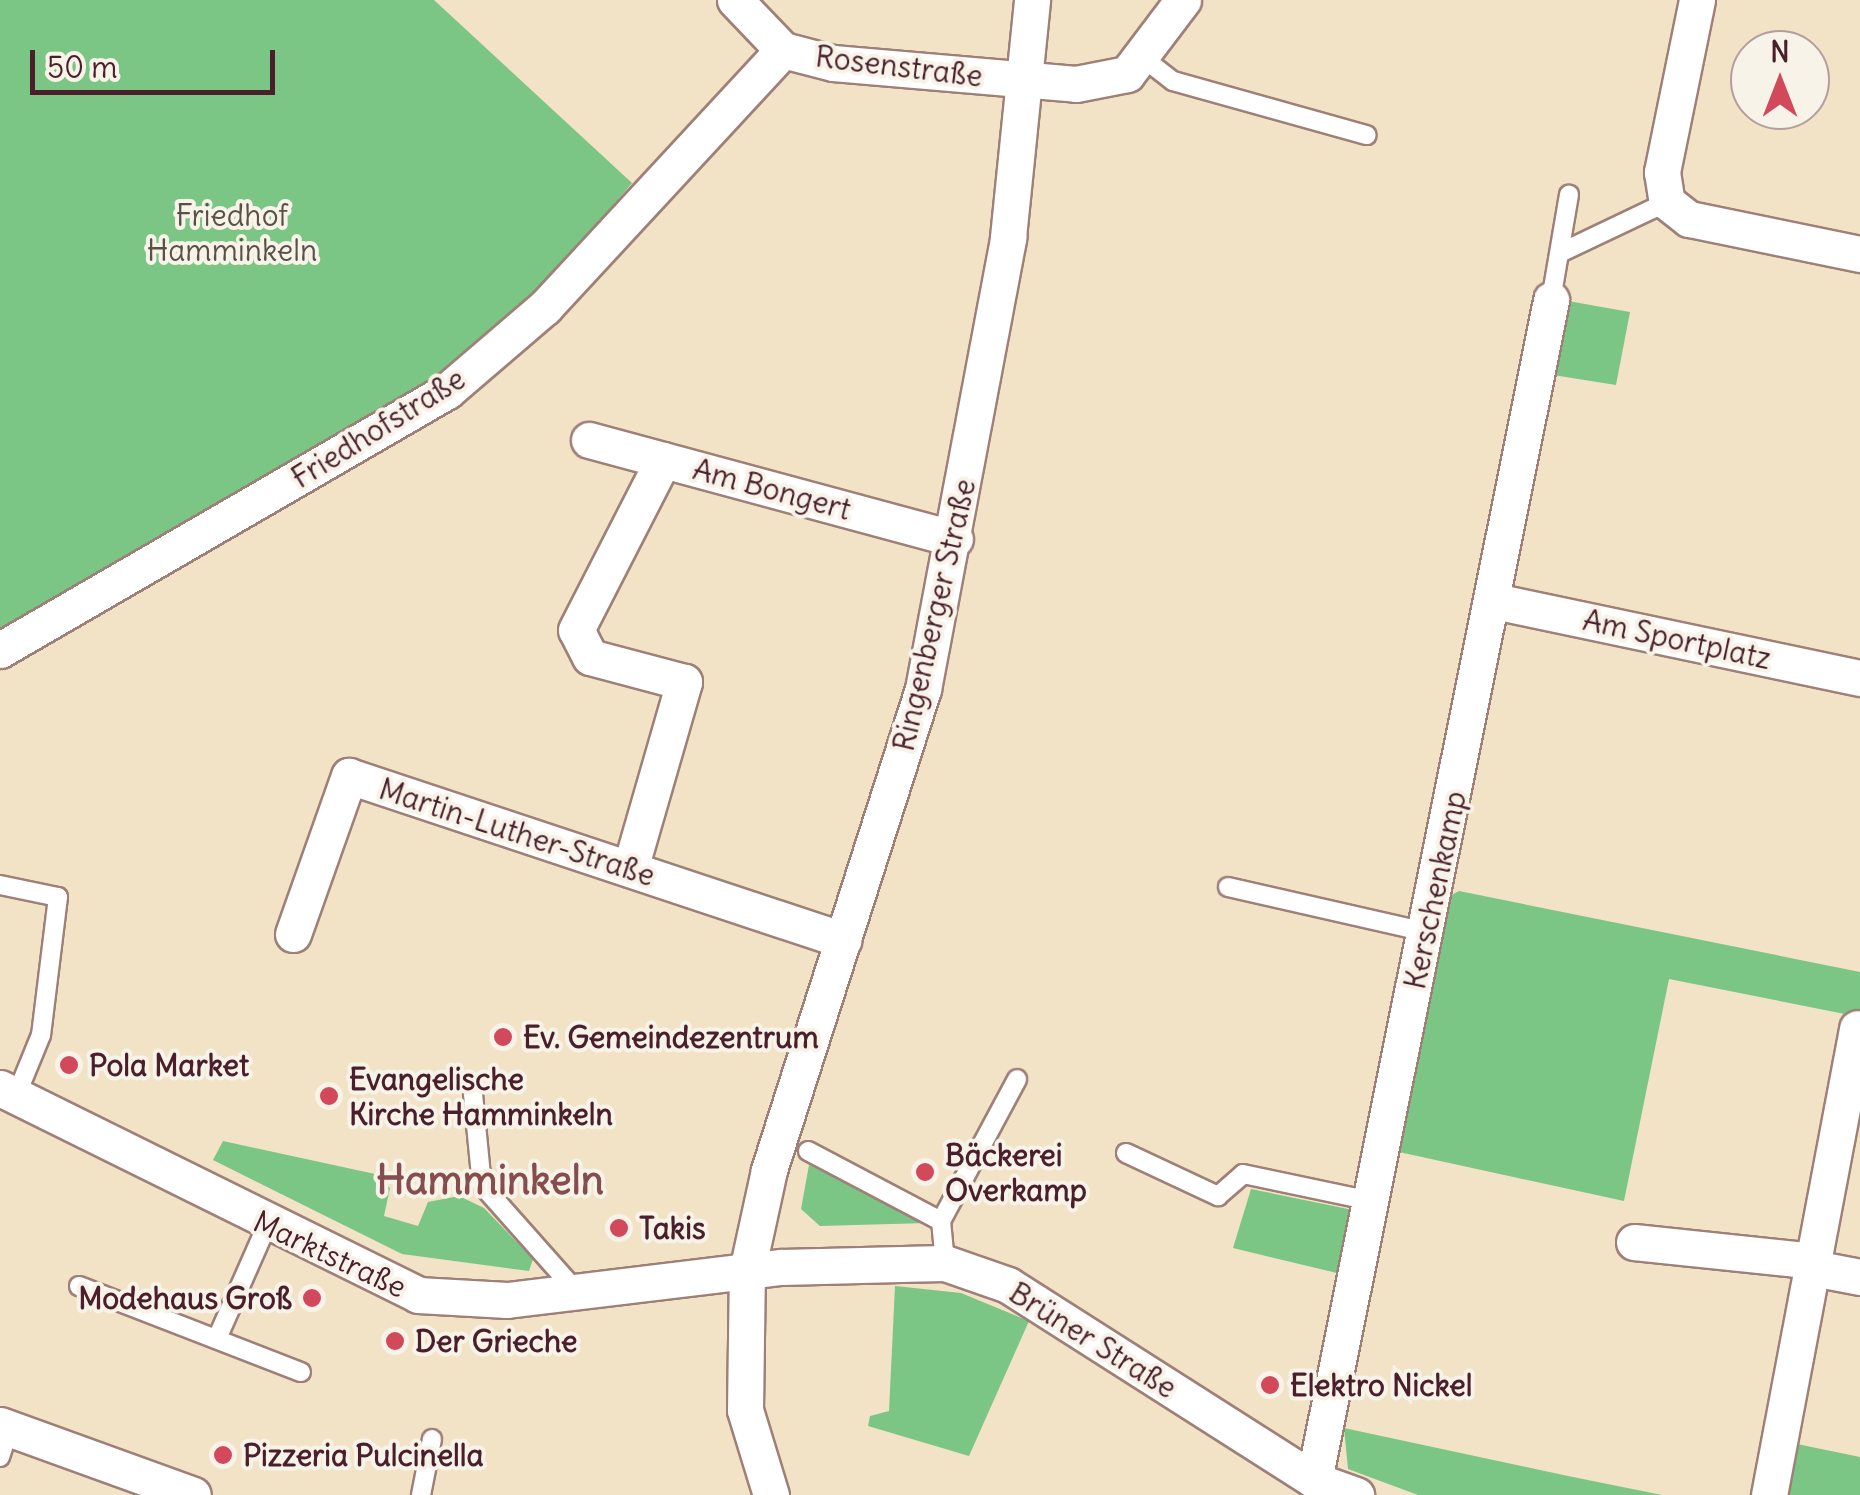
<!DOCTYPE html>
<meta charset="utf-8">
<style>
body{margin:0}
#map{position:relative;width:1860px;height:1495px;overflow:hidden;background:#f2e2c6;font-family:Delius,sans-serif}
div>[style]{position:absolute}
.green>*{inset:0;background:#7bc684}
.roads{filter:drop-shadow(2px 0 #9e8078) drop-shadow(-2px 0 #9e8078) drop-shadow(0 2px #9e8078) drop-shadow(0 -2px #9e8078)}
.lane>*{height:18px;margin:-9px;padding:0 9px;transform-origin:9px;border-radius:9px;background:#fff}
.street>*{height:35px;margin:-17.5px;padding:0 17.5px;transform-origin:17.5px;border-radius:17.5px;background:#fff}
.dots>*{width:28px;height:28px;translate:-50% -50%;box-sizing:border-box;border:5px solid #f7f3e8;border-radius:50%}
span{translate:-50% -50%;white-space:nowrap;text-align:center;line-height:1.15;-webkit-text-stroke:8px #f7f3e8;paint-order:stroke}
.street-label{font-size:30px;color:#4a1f2b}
.park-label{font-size:30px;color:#595146}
.poi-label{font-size:30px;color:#4a1f2b;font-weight:700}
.left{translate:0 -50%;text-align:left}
.right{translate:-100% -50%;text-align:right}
.district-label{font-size:40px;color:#864c4e;font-weight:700}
.north{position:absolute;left:1730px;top:30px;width:100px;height:100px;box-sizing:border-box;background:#f7f3e8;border:2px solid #b29e9c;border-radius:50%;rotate:0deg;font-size:28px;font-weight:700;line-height:40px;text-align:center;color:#4a1f2b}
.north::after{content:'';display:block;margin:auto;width:35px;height:45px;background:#d1495b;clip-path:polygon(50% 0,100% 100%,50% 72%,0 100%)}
.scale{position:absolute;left:30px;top:50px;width:245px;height:45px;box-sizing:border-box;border:5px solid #4a1f2b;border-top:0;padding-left:12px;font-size:30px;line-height:35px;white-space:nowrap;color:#4a1f2b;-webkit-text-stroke:8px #f7f3e8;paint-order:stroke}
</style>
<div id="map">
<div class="green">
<i style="clip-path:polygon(0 0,434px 0,632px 183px,514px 323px,476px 353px,0 631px)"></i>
<i style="clip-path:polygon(1568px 301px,1630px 312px,1616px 385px,1553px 375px)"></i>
<i style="clip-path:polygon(1459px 891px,1860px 972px,1860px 1017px,1669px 979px,1624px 1201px,1399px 1152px,1448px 897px)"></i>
<i style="clip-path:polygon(223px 1141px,375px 1174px,390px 1188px,384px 1216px,418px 1226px,428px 1202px,459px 1196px,484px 1208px,533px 1259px,529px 1271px,402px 1254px,213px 1160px)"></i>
<i style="clip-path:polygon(809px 1165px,925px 1218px,927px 1223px,820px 1226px,801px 1209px)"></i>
<i style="clip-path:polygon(1251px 1189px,1353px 1210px,1341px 1274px,1233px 1248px)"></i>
<i style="clip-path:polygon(895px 1286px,961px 1293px,1029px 1321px,969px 1456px,868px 1426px,870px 1416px,889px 1411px)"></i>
<i style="clip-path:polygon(1344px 1428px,1568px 1476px,1662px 1495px,1418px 1495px,1348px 1469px)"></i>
<i style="clip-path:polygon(1797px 1444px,1860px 1457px,1860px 1495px,1787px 1495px)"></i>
</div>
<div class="roads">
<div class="lane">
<i style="left:1142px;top:57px;width:39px;rotate:38deg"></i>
<i style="left:1173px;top:81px;width:201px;rotate:15.6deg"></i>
<i style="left:1560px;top:253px;width:119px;rotate:-25.5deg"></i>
<i style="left:1551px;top:300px;width:107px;rotate:-80.3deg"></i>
<i style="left:0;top:885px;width:59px;rotate:11.7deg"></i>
<i style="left:58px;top:897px;width:139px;rotate:97deg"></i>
<i style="left:41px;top:1035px;width:66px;rotate:112.3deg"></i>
<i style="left:1228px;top:887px;width:203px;rotate:12.8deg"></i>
<i style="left:473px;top:1094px;width:91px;rotate:84.4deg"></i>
<i style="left:482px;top:1185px;width:143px;rotate:48.4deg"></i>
<i style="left:808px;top:1151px;width:150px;rotate:27.8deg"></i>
<i style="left:1126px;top:1153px;width:102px;rotate:25.1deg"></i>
<i style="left:1218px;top:1196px;width:33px;rotate:-41deg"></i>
<i style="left:1243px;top:1174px;width:131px;rotate:11.9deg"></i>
<i style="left:945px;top:1263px;width:42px;rotate:-95.4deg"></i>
<i style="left:941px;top:1221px;width:161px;rotate:-61.8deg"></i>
<i style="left:79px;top:1286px;width:238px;rotate:21.2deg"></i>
<i style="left:219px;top:1334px;width:119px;rotate:-66.2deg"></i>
<i style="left:0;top:1457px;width:29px;rotate:-72deg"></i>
<i style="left:421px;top:1495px;width:57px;rotate:-78.9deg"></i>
</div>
<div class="street">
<i style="left:735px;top:0;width:69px;rotate:46.2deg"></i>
<i style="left:783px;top:50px;width:52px;rotate:14.6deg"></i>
<i style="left:833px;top:63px;width:244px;rotate:4.9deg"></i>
<i style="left:1076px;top:84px;width:52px;rotate:-11.1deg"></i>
<i style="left:1127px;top:74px;width:93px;rotate:-52.9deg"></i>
<i style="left:1697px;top:0;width:176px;rotate:101.5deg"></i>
<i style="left:1662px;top:172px;width:30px;rotate:81deg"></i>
<i style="left:1667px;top:202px;width:28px;rotate:38deg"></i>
<i style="left:1689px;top:219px;width:175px;rotate:11.6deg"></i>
<i style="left:589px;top:440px;width:379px;rotate:15.1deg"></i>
<i style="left:1494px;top:601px;width:374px;rotate:11.9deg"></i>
<i style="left:0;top:650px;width:517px;rotate:-30.09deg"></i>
<i style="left:447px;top:391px;width:129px;rotate:-40.6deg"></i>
<i style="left:545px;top:307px;width:350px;rotate:-47.2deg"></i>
<i style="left:630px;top:869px;width:195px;rotate:-73.9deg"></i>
<i style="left:684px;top:682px;width:97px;rotate:-165.1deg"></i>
<i style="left:590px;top:657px;width:30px;rotate:-117deg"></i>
<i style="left:576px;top:630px;width:191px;rotate:-62.9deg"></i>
<i style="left:293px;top:934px;width:168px;rotate:-70.5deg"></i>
<i style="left:349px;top:776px;width:521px;rotate:18.37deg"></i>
<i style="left:0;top:1088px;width:466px;rotate:26.3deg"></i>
<i style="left:418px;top:1295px;width:89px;rotate:3.2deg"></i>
<i style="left:507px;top:1300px;width:276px;rotate:-6.9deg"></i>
<i style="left:781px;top:1267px;width:164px;rotate:-1.4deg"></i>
<i style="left:945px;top:1263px;width:67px;rotate:19.2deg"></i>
<i style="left:1008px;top:1285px;width:363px;rotate:32.5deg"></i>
<i style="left:1314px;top:1480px;width:45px;rotate:19.7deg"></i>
<i style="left:1634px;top:1242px;width:181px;rotate:6deg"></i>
<i style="left:1813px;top:1268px;width:48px;rotate:10.8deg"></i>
<i style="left:0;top:1425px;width:205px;rotate:19.9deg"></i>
<i style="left:1314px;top:1480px;width:1204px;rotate:-78.64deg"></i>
<i style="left:771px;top:1495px;width:89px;rotate:-107deg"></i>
<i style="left:745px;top:1410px;width:139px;rotate:-89.2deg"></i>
<i style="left:747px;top:1271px;width:103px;rotate:-77.7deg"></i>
<i style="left:769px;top:1170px;width:505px;rotate:-72.25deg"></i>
<i style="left:923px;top:689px;width:460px;rotate:-79.3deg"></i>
<i style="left:1008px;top:237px;width:238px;rotate:-84.2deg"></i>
<i style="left:1769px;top:1495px;width:475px;rotate:-79.3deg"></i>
</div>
</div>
<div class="dots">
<i style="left:503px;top:1037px;background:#d1495b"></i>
<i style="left:69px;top:1065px;background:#d1495b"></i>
<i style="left:329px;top:1096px;background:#d1495b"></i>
<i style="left:925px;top:1172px;background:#d1495b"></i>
<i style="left:619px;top:1228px;background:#d1495b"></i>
<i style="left:312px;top:1298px;background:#d1495b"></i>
<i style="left:395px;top:1341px;background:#d1495b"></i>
<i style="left:1270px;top:1385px;background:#d1495b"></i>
<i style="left:223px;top:1455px;background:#d1495b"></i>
</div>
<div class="street-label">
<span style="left:899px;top:66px;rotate:7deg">Rosenstraße</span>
<span style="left:378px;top:428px;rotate:-32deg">Friedhofstraße</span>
<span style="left:772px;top:489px;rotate:15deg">Am Bongert</span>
<span style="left:934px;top:615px;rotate:-77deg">Ringenberger Straße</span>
<span style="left:1677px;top:639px;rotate:12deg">Am Sportplatz</span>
<span style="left:517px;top:832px;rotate:18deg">Martin-Luther-Straße</span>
<span style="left:1435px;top:890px;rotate:-78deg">Kerschenkamp</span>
<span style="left:330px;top:1254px;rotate:25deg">Marktstraße</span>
<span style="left:1093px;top:1340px;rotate:32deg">Brüner Straße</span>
</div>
<div class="park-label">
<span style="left:232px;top:232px">Friedhof<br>Hamminkeln</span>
</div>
<div class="poi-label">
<span class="left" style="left:523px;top:1037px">Ev. Gemeindezentrum</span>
<span class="left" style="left:89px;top:1065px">Pola Market</span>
<span class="left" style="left:349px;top:1096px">Evangelische<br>Kirche Hamminkeln</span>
<span class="left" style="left:945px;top:1172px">Bäckerei<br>Overkamp</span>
<span class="left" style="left:639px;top:1228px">Takis</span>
<span class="right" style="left:292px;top:1298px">Modehaus Groß</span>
<span class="left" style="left:415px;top:1341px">Der Grieche</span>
<span class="left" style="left:1290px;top:1385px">Elektro Nickel</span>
<span class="left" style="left:243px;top:1455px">Pizzeria Pulcinella</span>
</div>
<div class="district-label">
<span style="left:490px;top:1180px">Hamminkeln</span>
</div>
<div class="north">N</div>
<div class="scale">50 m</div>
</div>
